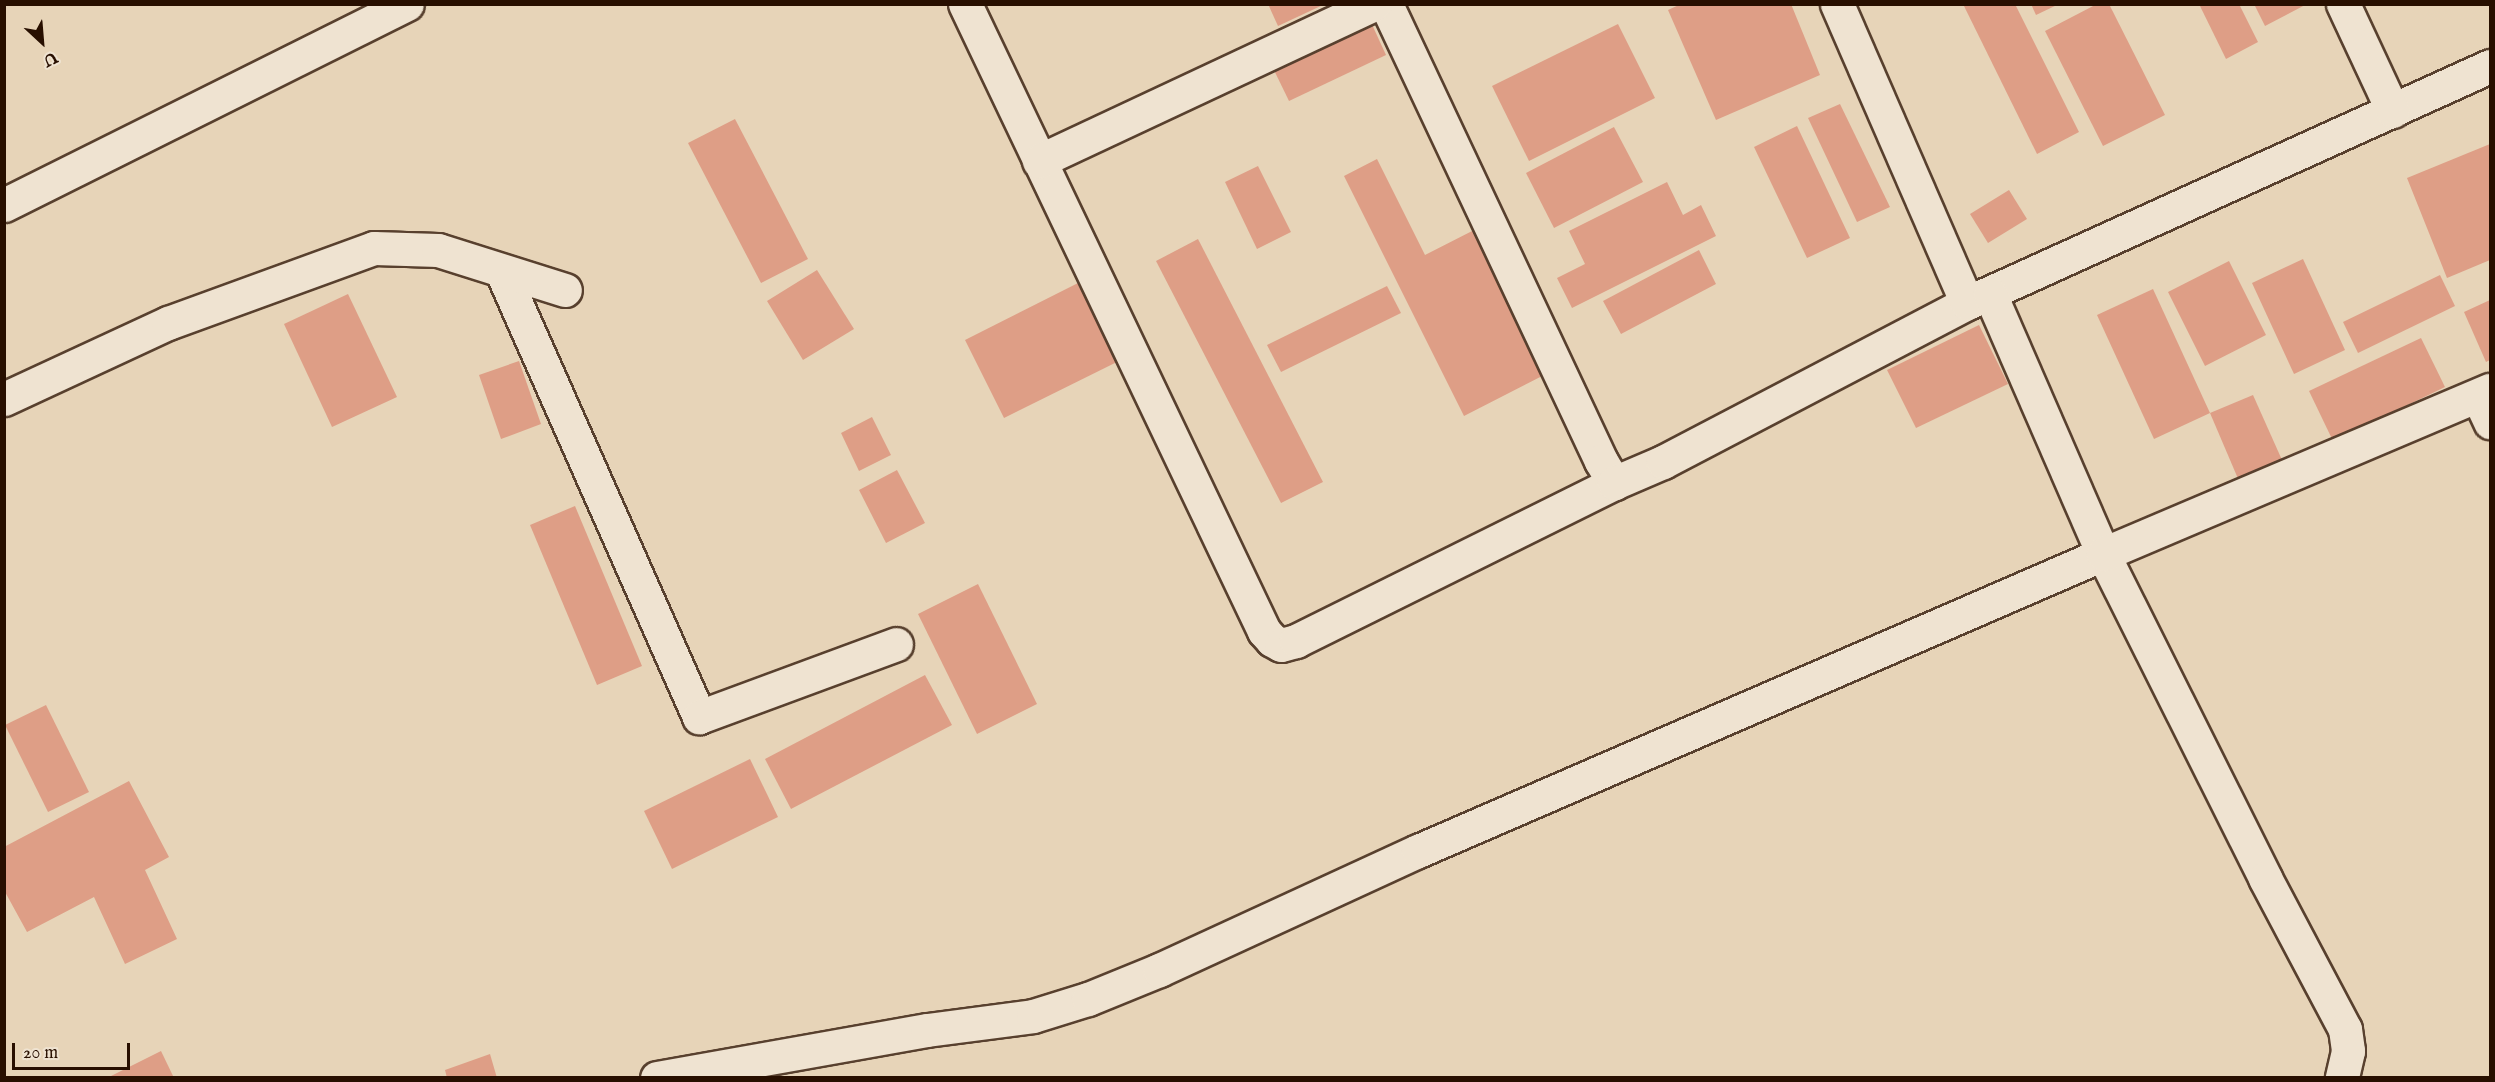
<!DOCTYPE html>
<style>
body{margin:0}
#map{position:relative;width:2495px;height:1082px;overflow:hidden;background:#e7d4b8;font-family:"IM FELL English",serif}
div>[style]{position:absolute}
.building>*{inset:0;background:#de9e86}
.roads{filter:drop-shadow(2px 0 #58402e) drop-shadow(-2px 0 #58402e) drop-shadow(0 2px #58402e) drop-shadow(0 -2px #58402e)}
.minor>*{height:33px;margin:-16.5px;padding:0 16.5px;transform-origin:16.5px;border-radius:16.5px;background:#efe3d1}
span{translate:-50% -50%;white-space:nowrap;text-align:center;line-height:1.15;-webkit-text-stroke:6px #efe3d1;paint-order:stroke}
.frame{position:absolute;inset:0;border:6px solid #280f00;pointer-events:none}
.north{position:absolute;left:12px;top:12px;width:60px;height:60px;-webkit-text-stroke:4px #efe3d1;paint-order:stroke;rotate:154deg;font-size:16px;font-weight:700;line-height:24px;text-align:center;color:#280f00}
.north::after{content:'';display:block;margin:auto;width:21px;height:27px;background:#280f00;clip-path:polygon(50% 0,100% 100%,50% 72%,0 100%)}
.scale{position:absolute;left:12px;top:1043px;width:118px;height:27px;box-sizing:border-box;border:3px solid #280f00;border-top:0;padding-left:8px;font-size:18px;line-height:21px;white-space:nowrap;color:#280f00;-webkit-text-stroke:4px #efe3d1;paint-order:stroke}
</style>
<div id="map">
<div class="building">
<i style="clip-path:polygon(1268px 4px,1325px 4px,1278px 26px)"></i>
<i style="clip-path:polygon(1681px 4px,1791px 4px,1820px 75px,1716px 120px,1668px 10px)"></i>
<i style="clip-path:polygon(1963px 4px,2015px 4px,2079px 132px,2037px 154px)"></i>
<i style="clip-path:polygon(2031px 4px,2059px 4px,2036px 15px)"></i>
<i style="clip-path:polygon(2097px 4px,2109px 4px,2165px 115px,2103px 146px,2045px 31px)"></i>
<i style="clip-path:polygon(2199px 4px,2239px 4px,2258px 42px,2226px 59px)"></i>
<i style="clip-path:polygon(2254px 4px,2307px 4px,2265px 26px)"></i>
<i style="clip-path:polygon(1369px 18px,1386px 55px,1289px 101px,1271px 64px)"></i>
<i style="clip-path:polygon(1618px 24px,1655px 98px,1529px 161px,1492px 86px)"></i>
<i style="clip-path:polygon(1840px 104px,1890px 207px,1857px 222px,1808px 118px)"></i>
<i style="clip-path:polygon(735px 119px,808px 259px,761px 283px,688px 143px)"></i>
<i style="clip-path:polygon(1797px 126px,1850px 238px,1807px 258px,1754px 147px)"></i>
<i style="clip-path:polygon(1614px 127px,1643px 182px,1554px 228px,1526px 173px)"></i>
<i style="clip-path:polygon(2490px 144px,2490px 260px,2447px 278px,2407px 178px)"></i>
<i style="clip-path:polygon(1377px 159px,1425px 255px,1478px 228px,1550px 372px,1464px 416px,1344px 176px)"></i>
<i style="clip-path:polygon(1258px 166px,1291px 232px,1257px 249px,1225px 182px)"></i>
<i style="clip-path:polygon(1667px 182px,1683px 215px,1701px 205px,1716px 236px,1572px 308px,1557px 278px,1585px 264px,1569px 231px)"></i>
<i style="clip-path:polygon(2009px 190px,2027px 219px,1988px 243px,1970px 214px)"></i>
<i style="clip-path:polygon(1198px 239px,1323px 482px,1281px 503px,1156px 261px)"></i>
<i style="clip-path:polygon(1699px 250px,1716px 284px,1621px 334px,1603px 301px)"></i>
<i style="clip-path:polygon(2303px 259px,2345px 350px,2294px 374px,2252px 283px)"></i>
<i style="clip-path:polygon(2229px 261px,2266px 335px,2205px 366px,2168px 292px)"></i>
<i style="clip-path:polygon(817px 270px,854px 329px,803px 360px,767px 301px)"></i>
<i style="clip-path:polygon(2440px 275px,2455px 306px,2358px 353px,2343px 322px)"></i>
<i style="clip-path:polygon(1086px 279px,1125px 358px,1004px 418px,965px 340px)"></i>
<i style="clip-path:polygon(1387px 286px,1401px 313px,1281px 372px,1267px 345px)"></i>
<i style="clip-path:polygon(2153px 289px,2210px 413px,2154px 439px,2097px 315px)"></i>
<i style="clip-path:polygon(348px 294px,397px 397px,332px 427px,284px 324px)"></i>
<i style="clip-path:polygon(2490px 300px,2490px 360px,2486px 362px,2464px 312px)"></i>
<i style="clip-path:polygon(1979px 325px,2008px 384px,1916px 428px,1887px 370px)"></i>
<i style="clip-path:polygon(2421px 338px,2445px 387px,2333px 441px,2309px 391px)"></i>
<i style="clip-path:polygon(519px 361px,541px 424px,501px 439px,479px 375px)"></i>
<i style="clip-path:polygon(2253px 395px,2286px 469px,2242px 488px,2210px 413px)"></i>
<i style="clip-path:polygon(872px 417px,891px 455px,859px 471px,841px 433px)"></i>
<i style="clip-path:polygon(897px 470px,925px 523px,886px 543px,859px 490px)"></i>
<i style="clip-path:polygon(575px 506px,642px 666px,597px 685px,530px 525px)"></i>
<i style="clip-path:polygon(978px 584px,1037px 704px,977px 734px,918px 614px)"></i>
<i style="clip-path:polygon(925px 675px,952px 725px,791px 809px,765px 759px)"></i>
<i style="clip-path:polygon(46px 705px,89px 792px,48px 812px,5px 725px)"></i>
<i style="clip-path:polygon(750px 759px,778px 817px,672px 869px,644px 811px)"></i>
<i style="clip-path:polygon(129px 781px,169px 857px,145px 870px,177px 939px,125px 964px,94px 897px,27px 932px,4px 890px,4px 847px)"></i>
<i style="clip-path:polygon(161px 1051px,174px 1078px,107px 1078px)"></i>
<i style="clip-path:polygon(490px 1054px,497px 1078px,447px 1078px,445px 1070px)"></i>
</div>
<div class="roads">
<div class="minor">
<i style="left:965px;top:4px;width:695px;rotate:64.5deg"></i>
<i style="left:1264px;top:631px;width:12px;rotate:48deg"></i>
<i style="left:1272px;top:640px;width:10px;rotate:29deg"></i>
<i style="left:1281px;top:645px;width:16px;rotate:-15deg"></i>
<i style="left:1296px;top:641px;width:355px;rotate:-26.4deg"></i>
<i style="left:1386px;top:4px;width:505px;rotate:64.8deg"></i>
<i style="left:1601px;top:461px;width:26px;rotate:59deg"></i>
<i style="left:1614px;top:483px;width:53px;rotate:-23.2deg"></i>
<i style="left:1663px;top:462px;width:343px;rotate:-27.6deg"></i>
<i style="left:1967px;top:303px;width:574px;rotate:-24.38deg"></i>
<i style="left:1837px;top:4px;width:326px;rotate:66.5deg"></i>
<i style="left:2343px;top:4px;width:118px;rotate:65deg"></i>
<i style="left:1039px;top:161px;width:370px;rotate:-25.1deg"></i>
<i style="left:4px;top:205px;width:450px;rotate:-26.5deg"></i>
<i style="left:502px;top:272px;width:487px;rotate:66.1deg"></i>
<i style="left:699px;top:717px;width:210px;rotate:-20.3deg"></i>
<i style="left:1990px;top:294px;width:283px;rotate:66.5deg"></i>
<i style="left:2103px;top:554px;width:362px;rotate:63.4deg"></i>
<i style="left:2265px;top:878px;width:171px;rotate:62.1deg"></i>
<i style="left:2345px;top:1029px;width:22px;rotate:82deg"></i>
<i style="left:2348px;top:1051px;width:28px;rotate:103deg"></i>
<i style="left:2478px;top:396px;width:29px;rotate:65deg"></i>
<i style="left:4px;top:399px;width:181px;rotate:-24.9deg"></i>
<i style="left:168px;top:323px;width:219px;rotate:-20deg"></i>
<i style="left:374px;top:248px;width:64px;rotate:1.8deg"></i>
<i style="left:438px;top:250px;width:133px;rotate:17.5deg"></i>
<i style="left:657px;top:1078px;width:274px;rotate:-10.1deg"></i>
<i style="left:927px;top:1030px;width:107px;rotate:-7.5deg"></i>
<i style="left:1033px;top:1016px;width:58px;rotate:-17.2deg"></i>
<i style="left:1088px;top:999px;width:77px;rotate:-22.2deg"></i>
<i style="left:1159px;top:970px;width:285px;rotate:-24.7deg"></i>
<i style="left:1418px;top:851px;width:747px;rotate:-23.44deg"></i>
<i style="left:2103px;top:554px;width:420px;rotate:-23deg"></i>
</div>
</div>
<div class="frame"></div>
<div class="north">U</div>
<div class="scale">20 m</div>
</div>
